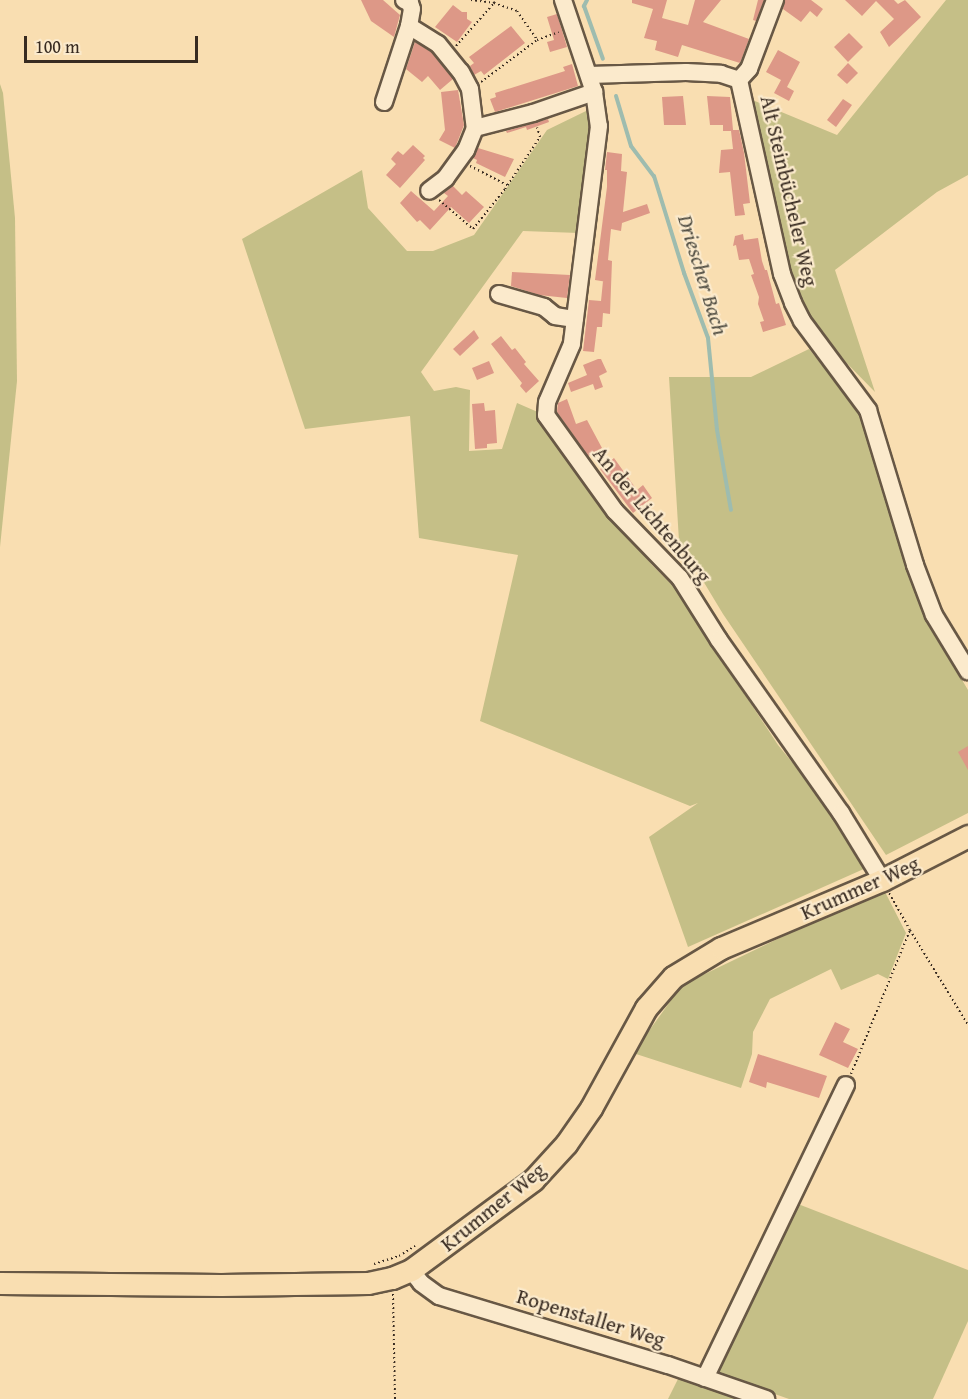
<!DOCTYPE html>
<meta charset="utf-8">
<style>
body{margin:0}
#map{position:relative;width:968px;height:1399px;overflow:hidden;background:#f9deb1;font-family:"Gentium Book Plus",serif}
div>[style]{position:absolute}
.green>*{inset:0;background:#c5bf87}
.stream>*{height:4px;margin:-2px;padding:0 2px;transform-origin:2px;border-radius:2px;background:#9ebcaf}
.building>*{inset:0;background:#dd9887}
.path>*{height:2px;margin-top:-1px;transform-origin:0;background:repeating-linear-gradient(90deg,#382b21 0 1.5px,transparent 0 4.5px)}
.roads{filter:drop-shadow(2px 0 #685845) drop-shadow(-2px 0 #685845) drop-shadow(0 2px #685845) drop-shadow(0 -2px #685845)}
.minor>*{height:16px;margin:-8px;padding:0 8px;transform-origin:8px;border-radius:8px;background:#fbeacc}
.major>*{height:21px;margin:-10.5px;padding:0 10.5px;transform-origin:10.5px;border-radius:10.5px;background:#f9deb1}
span{translate:-50% -50%;white-space:nowrap;text-align:center;line-height:1.15;-webkit-text-stroke:4.5px #fbeacc;paint-order:stroke}
.street-label{font-size:21px;color:#382b21}
.water-label{font-size:22px;color:#524f44;font-style:italic}
.scale{position:absolute;left:24px;top:36px;width:174px;height:27px;box-sizing:border-box;border:3px solid #382b21;border-top:0;padding-left:8px;font-size:18px;line-height:21px;white-space:nowrap;color:#382b21;-webkit-text-stroke:4px #fbeacc;paint-order:stroke}
</style>
<div id="map">
<div class="green">
<i style="clip-path:polygon(946px 0,968px 0,968px 175px,937px 192px,835px 270px,875px 392px,827px 343px,797px 295px,750px 99px,837px 135px)"></i>
<i style="clip-path:polygon(0 84px,3px 93px,15px 218px,17px 381px,0 547px)"></i>
<i style="clip-path:polygon(586px 111px,591px 123px,591px 149px,579px 233px,523px 231px,421px 372px,434px 391px,456px 387px,470px 390px,469px 451px,502px 449px,517px 403px,540px 413px,587px 485px,652px 565px,675px 588px,778px 745px,810px 784px,857px 850px,866px 868px,688px 947px,649px 837px,698px 803px,690px 806px,480px 721px,518px 555px,419px 538px,410px 416px,305px 429px,242px 239px,362px 170px,368px 208px,407px 251px,433px 251px,474px 235px,547px 130px)"></i>
<i style="clip-path:polygon(809px 349px,860px 412px,924px 616px,968px 690px,968px 813px,886px 855px,723px 614px,679px 541px,669px 377px,751px 377px)"></i>
<i style="clip-path:polygon(883px 888px,906px 933px,888px 979px,878px 974px,841px 990px,831px 969px,770px 999px,753px 1032px,752px 1054px,741px 1088px,633px 1053px,682px 985px)"></i>
<i style="clip-path:polygon(798px 1204px,968px 1270px,968px 1321px,933px 1399px,789px 1399px,715px 1373px)"></i>
<i style="clip-path:polygon(679px 1377px,740px 1399px,668px 1399px)"></i>
</div>
<div class="stream">
<i style="left:587px;top:0;width:7px;rotate:117deg"></i>
<i style="left:584px;top:6px;width:56px;rotate:70.3deg"></i>
<i style="left:616px;top:96px;width:52px;rotate:73.3deg"></i>
<i style="left:631px;top:146px;width:38px;rotate:53deg"></i>
<i style="left:654px;top:176px;width:102px;rotate:72.8deg"></i>
<i style="left:684px;top:273px;width:69px;rotate:69.7deg"></i>
<i style="left:708px;top:338px;width:92px;rotate:84.4deg"></i>
<i style="left:717px;top:430px;width:81px;rotate:80.1deg"></i>
</div>
<div class="building">
<i style="clip-path:polygon(361px 0,383px 0,400px 15px,394px 37px,371px 21px)"></i>
<i style="clip-path:polygon(632px 0,667px 0,662px 18px,688px 25px,695px 0,721px 0,703px 22px,749px 39px,740px 63px,682px 45px,678px 57px,655px 50px,657px 41px,644px 38px,653px 9px,632px 3px)"></i>
<i style="clip-path:polygon(758px 0,764px 0,756px 21px,753px 20px)"></i>
<i style="clip-path:polygon(785px 0,811px 0,823px 9px,817px 17px,810px 11px,801px 22px,783px 9px)"></i>
<i style="clip-path:polygon(845px 0,894px 0,898px 4px,905px 0,921px 17px,889px 47px,880px 32px,894px 19px,876px 1px,862px 16px)"></i>
<i style="clip-path:polygon(453px 5px,462px 12px,467px 12px,467px 19px,472px 22px,457px 42px,435px 27px)"></i>
<i style="clip-path:polygon(557px 14px,567px 47px,550px 52px,547px 42px,554px 40px,547px 17px)"></i>
<i style="clip-path:polygon(511px 26px,525px 43px,484px 75px,481px 71px,474px 75px,470px 66px,474px 63px,469px 57px)"></i>
<i style="clip-path:polygon(849px 33px,863px 47px,848px 62px,834px 47px)"></i>
<i style="clip-path:polygon(415px 42px,431px 52px,453px 79px,440px 90px,428px 76px,422px 82px,406px 69px)"></i>
<i style="clip-path:polygon(778px 50px,800px 62px,787px 87px,794px 91px,789px 101px,774px 93px,781px 80px,766px 72px)"></i>
<i style="clip-path:polygon(848px 63px,858px 73px,847px 84px,837px 75px)"></i>
<i style="clip-path:polygon(572px 64px,578px 86px,495px 112px,490px 99px,496px 97px,495px 93px,565px 71px,563px 67px)"></i>
<i style="clip-path:polygon(458px 90px,464px 125px,455px 148px,439px 140px,445px 130px,441px 92px)"></i>
<i style="clip-path:polygon(683px 96px,686px 125px,664px 125px,662px 97px)"></i>
<i style="clip-path:polygon(707px 96px,730px 97px,733px 130px,739px 130px,744px 153px,750px 203px,743px 204px,745px 215px,735px 216px,730px 172px,719px 173px,721px 150px,733px 149px,731px 131px,723px 131px,723px 125px,710px 125px)"></i>
<i style="clip-path:polygon(843px 99px,852px 105px,836px 127px,827px 120px)"></i>
<i style="clip-path:polygon(548px 119px,549px 122px,527px 130px,526px 127px,507px 133px,506px 131px)"></i>
<i style="clip-path:polygon(413px 145px,425px 156px,423px 158px,425px 160px,400px 188px,386px 175px,396px 164px,391px 159px,394px 155px,398px 151px,403px 155px)"></i>
<i style="clip-path:polygon(478px 148px,514px 159px,505px 177px,476px 163px,477px 160px,473px 158px)"></i>
<i style="clip-path:polygon(607px 152px,622px 154px,621px 171px,627px 172px,623px 212px,647px 204px,650px 213px,622px 223px,621px 231px,611px 229px,608px 260px,612px 261px,610px 314px,603px 313px,602px 327px,597px 327px,594px 352px,583px 351px,589px 300px,601px 301px,603px 281px,607px 282px,595px 280px,607px 187px,607px 170px,605px 170px)"></i>
<i style="clip-path:polygon(453px 186px,462px 195px,466px 191px,484px 207px,469px 223px,451px 207px,430px 230px,420px 220px,417px 222px,400px 203px,411px 191px,434px 211px,448px 196px,444px 193px)"></i>
<i style="clip-path:polygon(743px 234px,744px 240px,758px 238px,762px 261px,765px 270px,767px 270px,776px 304px,779px 303px,786px 325px,763px 332px,760px 322px,764px 321px,758px 304px,759px 297px,751px 275px,754px 274px,749px 259px,739px 260px,736px 245px,733px 246px,735px 236px)"></i>
<i style="clip-path:polygon(512px 272px,570px 275px,567px 298px,539px 295px,511px 286px)"></i>
<i style="clip-path:polygon(474px 330px,479px 338px,460px 356px,453px 349px)"></i>
<i style="clip-path:polygon(501px 336px,512px 350px,515px 348px,526px 362px,524px 364px,539px 381px,526px 393px,520px 386px,522px 383px,491px 344px)"></i>
<i style="clip-path:polygon(598px 359px,601px 359px,607px 372px,599px 376px,603px 387px,595px 390px,593px 384px,571px 392px,568px 383px,587px 375px,583px 365px)"></i>
<i style="clip-path:polygon(489px 361px,494px 373px,477px 380px,472px 368px)"></i>
<i style="clip-path:polygon(567px 399px,576px 424px,587px 420px,602px 448px,588px 456px,557px 412px,558px 403px)"></i>
<i style="clip-path:polygon(484px 403px,485px 411px,495px 410px,497px 443px,487px 444px,487px 448px,475px 449px,472px 404px)"></i>
<i style="clip-path:polygon(614px 458px,637px 490px,643px 485px,652px 498px,633px 513px,600px 469px)"></i>
<i style="clip-path:polygon(968px 746px,968px 770px,958px 752px)"></i>
<i style="clip-path:polygon(835px 1022px,850px 1029px,843px 1042px,858px 1049px,848px 1068px,819px 1055px)"></i>
<i style="clip-path:polygon(758px 1054px,827px 1076px,819px 1098px,767px 1082px,766px 1088px,749px 1082px)"></i>
</div>
<div class="path">
<i style="left:471px;top:0;width:23px;rotate:7deg"></i>
<i style="left:494px;top:3px;width:24px;rotate:19deg"></i>
<i style="left:517px;top:11px;width:35px;rotate:55deg"></i>
<i style="left:456px;top:46px;width:57px;rotate:-48.5deg"></i>
<i style="left:494px;top:3px;width:3px;rotate:-108deg"></i>
<i style="left:481px;top:82px;width:70px;rotate:-36.9deg"></i>
<i style="left:537px;top:40px;width:23px;rotate:-20deg"></i>
<i style="left:470px;top:166px;width:42px;rotate:27.2deg"></i>
<i style="left:439px;top:200px;width:45px;rotate:40.5deg"></i>
<i style="left:473px;top:229px;width:51px;rotate:-51.3deg"></i>
<i style="left:505px;top:189px;width:63px;rotate:-56.1deg"></i>
<i style="left:540px;top:137px;width:10px;rotate:-107deg"></i>
<i style="left:910px;top:930px;width:111px;rotate:58.6deg"></i>
<i style="left:851px;top:1074px;width:156px;rotate:-67.7deg"></i>
<i style="left:910px;top:930px;width:43px;rotate:-119.6deg"></i>
<i style="left:374px;top:1264px;width:26px;rotate:-18deg"></i>
<i style="left:399px;top:1256px;width:19px;rotate:-32deg"></i>
<i style="left:393px;top:1294px;width:105px;rotate:88.9deg"></i>
</div>
<div class="roads">
<div class="minor">
<i style="left:404px;top:0;width:7px;rotate:27deg"></i>
<i style="left:410px;top:3px;width:6px;rotate:72deg"></i>
<i style="left:412px;top:9px;width:17px;rotate:100deg"></i>
<i style="left:409px;top:26px;width:34px;rotate:32deg"></i>
<i style="left:438px;top:44px;width:36px;rotate:51deg"></i>
<i style="left:461px;top:72px;width:19px;rotate:62deg"></i>
<i style="left:470px;top:89px;width:39px;rotate:83deg"></i>
<i style="left:475px;top:128px;width:24px;rotate:112deg"></i>
<i style="left:466px;top:150px;width:34px;rotate:126deg"></i>
<i style="left:446px;top:178px;width:21px;rotate:143deg"></i>
<i style="left:563px;top:0;width:97px;rotate:71.4deg"></i>
<i style="left:594px;top:92px;width:34px;rotate:82deg"></i>
<i style="left:599px;top:126px;width:220px;rotate:97.1deg"></i>
<i style="left:572px;top:344px;width:63px;rotate:113.3deg"></i>
<i style="left:547px;top:402px;width:13px;rotate:94deg"></i>
<i style="left:546px;top:415px;width:118px;rotate:54.3deg"></i>
<i style="left:615px;top:511px;width:93px;rotate:45.9deg"></i>
<i style="left:680px;top:578px;width:73px;rotate:57.8deg"></i>
<i style="left:719px;top:640px;width:212px;rotate:54.8deg"></i>
<i style="left:841px;top:813px;width:79px;rotate:58.5deg"></i>
<i style="left:589px;top:75px;width:97px;rotate:-1.8deg"></i>
<i style="left:686px;top:72px;width:35px;rotate:3deg"></i>
<i style="left:721px;top:74px;width:19px;rotate:18deg"></i>
<i style="left:739px;top:80px;width:199px;rotate:77.5deg"></i>
<i style="left:782px;top:274px;width:31px;rotate:69deg"></i>
<i style="left:793px;top:303px;width:20px;rotate:63deg"></i>
<i style="left:802px;top:321px;width:111px;rotate:53.4deg"></i>
<i style="left:868px;top:410px;width:162px;rotate:73.1deg"></i>
<i style="left:915px;top:565px;width:53px;rotate:69.2deg"></i>
<i style="left:934px;top:615px;width:66px;rotate:58.7deg"></i>
<i style="left:739px;top:80px;width:15px;rotate:-48deg"></i>
<i style="left:749px;top:69px;width:74px;rotate:-69.4deg"></i>
<i style="left:384px;top:102px;width:80px;rotate:-71.8deg"></i>
<i style="left:475px;top:128px;width:60px;rotate:-14.5deg"></i>
<i style="left:533px;top:113px;width:65px;rotate:-19deg"></i>
<i style="left:499px;top:294px;width:47px;rotate:16.1deg"></i>
<i style="left:544px;top:307px;width:14px;rotate:39deg"></i>
<i style="left:555px;top:316px;width:20px;rotate:9deg"></i>
<i style="left:411px;top:1270px;width:16px;rotate:52deg"></i>
<i style="left:421px;top:1283px;width:22px;rotate:36deg"></i>
<i style="left:439px;top:1296px;width:239px;rotate:16.8deg"></i>
<i style="left:668px;top:1365px;width:104px;rotate:19.1deg"></i>
<i style="left:705px;top:1378px;width:325px;rotate:-64.3deg"></i>
</div>
<div class="major">
<i style="left:0;top:1283px;width:221px;rotate:0.5deg"></i>
<i style="left:221px;top:1285px;width:147px;rotate:-0.8deg"></i>
<i style="left:368px;top:1283px;width:25px;rotate:-12deg"></i>
<i style="left:392px;top:1278px;width:21px;rotate:-23deg"></i>
<i style="left:411px;top:1270px;width:152px;rotate:-36.4deg"></i>
<i style="left:533px;top:1180px;width:49px;rotate:-47.5deg"></i>
<i style="left:566px;top:1144px;width:44px;rotate:-55.2deg"></i>
<i style="left:591px;top:1108px;width:114px;rotate:-61.2deg"></i>
<i style="left:646px;top:1008px;width:41px;rotate:-48.9deg"></i>
<i style="left:673px;top:977px;width:56px;rotate:-31.1deg"></i>
<i style="left:721px;top:948px;width:175px;rotate:-22.9deg"></i>
<i style="left:882px;top:880px;width:97px;rotate:-27.1deg"></i>
</div>
</div>
<div class="street-label">
<span style="left:789px;top:191px;rotate:77deg">Alt Steinbücheler Weg</span>
<span style="left:652px;top:515px;rotate:50deg">An der Lichtenburg</span>
<span style="left:860px;top:888px;rotate:-24deg">Krummer Weg</span>
<span style="left:493px;top:1207px;rotate:-39deg">Krummer Weg</span>
<span style="left:591px;top:1318px;rotate:17deg">Ropenstaller Weg</span>
</div>
<div class="water-label">
<span style="left:703px;top:275px;rotate:73deg">Driescher Bach</span>
</div>
<div class="scale">100 m</div>
</div>
